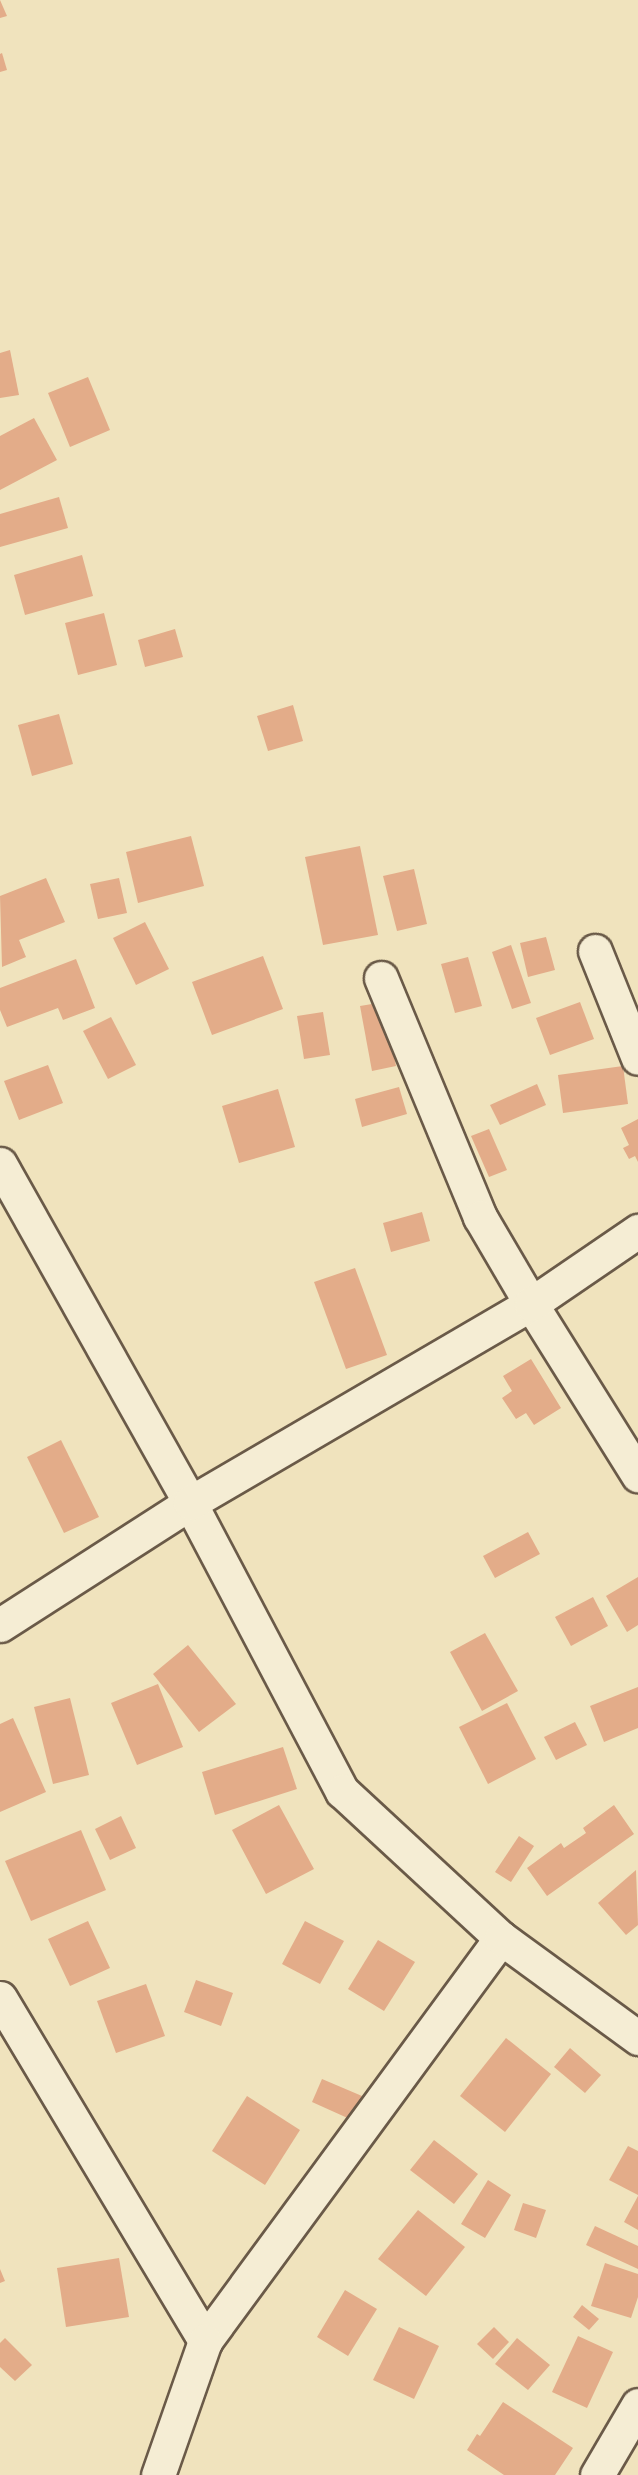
<!DOCTYPE html>
<style>
body{margin:0}
#map{position:relative;width:638px;height:2475px;overflow:hidden;background:#f0e3bd;font-family:"Libre Bodoni",serif}
div>[style]{position:absolute}
.building>*{inset:0;background:#e3ac89}
.roads{filter:drop-shadow(2px 0 #6a5a48) drop-shadow(-2px 0 #6a5a48) drop-shadow(0 2px #6a5a48) drop-shadow(0 -2px #6a5a48)}
.minor>*{height:33px;margin:-16.5px;padding:0 16.5px;transform-origin:16.5px;border-radius:16.5px;background:#f5edd4}
span{translate:-50% -50%;white-space:nowrap;text-align:center;line-height:1.15;-webkit-text-stroke:6px #f5edd4;paint-order:stroke}
</style>
<div id="map">
<div class="building">
<i style="clip-path:polygon(0 0,7px 16px,0 18px)"></i>
<i style="clip-path:polygon(2px 53px,7px 70px,0 72px,0 54px)"></i>
<i style="clip-path:polygon(10px 350px,19px 395px,0 398px,0 353px)"></i>
<i style="clip-path:polygon(88px 377px,110px 430px,70px 447px,48px 393px)"></i>
<i style="clip-path:polygon(34px 418px,57px 460px,0 490px,0 436px)"></i>
<i style="clip-path:polygon(59px 497px,68px 528px,0 547px,0 514px)"></i>
<i style="clip-path:polygon(82px 555px,93px 596px,25px 615px,14px 575px)"></i>
<i style="clip-path:polygon(104px 613px,117px 665px,78px 675px,65px 623px)"></i>
<i style="clip-path:polygon(175px 629px,183px 657px,145px 667px,138px 640px)"></i>
<i style="clip-path:polygon(293px 705px,303px 741px,268px 751px,257px 716px)"></i>
<i style="clip-path:polygon(59px 714px,73px 764px,32px 776px,18px 725px)"></i>
<i style="clip-path:polygon(191px 836px,204px 886px,138px 903px,126px 852px)"></i>
<i style="clip-path:polygon(360px 846px,378px 935px,323px 945px,305px 857px)"></i>
<i style="clip-path:polygon(414px 869px,427px 924px,397px 931px,383px 876px)"></i>
<i style="clip-path:polygon(46px 878px,65px 922px,19px 940px,26px 957px,2px 967px,0 896px)"></i>
<i style="clip-path:polygon(119px 878px,127px 913px,98px 919px,90px 884px)"></i>
<i style="clip-path:polygon(145px 922px,169px 969px,136px 985px,113px 938px)"></i>
<i style="clip-path:polygon(546px 937px,555px 970px,528px 977px,520px 943px)"></i>
<i style="clip-path:polygon(511px 945px,531px 1003px,512px 1009px,492px 952px)"></i>
<i style="clip-path:polygon(263px 956px,283px 1009px,212px 1035px,192px 982px)"></i>
<i style="clip-path:polygon(468px 957px,482px 1006px,455px 1013px,441px 964px)"></i>
<i style="clip-path:polygon(76px 959px,95px 1008px,63px 1020px,58px 1008px,7px 1027px,0 1010px,0 988px)"></i>
<i style="clip-path:polygon(384px 1002px,396px 1066px,372px 1071px,360px 1006px)"></i>
<i style="clip-path:polygon(580px 1002px,594px 1039px,550px 1055px,536px 1018px)"></i>
<i style="clip-path:polygon(323px 1012px,330px 1055px,304px 1059px,297px 1016px)"></i>
<i style="clip-path:polygon(111px 1017px,136px 1065px,108px 1079px,83px 1031px)"></i>
<i style="clip-path:polygon(48px 1065px,63px 1103px,19px 1120px,4px 1081px)"></i>
<i style="clip-path:polygon(623px 1066px,628px 1104px,563px 1113px,558px 1075px)"></i>
<i style="clip-path:polygon(537px 1084px,546px 1105px,500px 1125px,490px 1105px)"></i>
<i style="clip-path:polygon(399px 1087px,407px 1114px,362px 1127px,355px 1099px)"></i>
<i style="clip-path:polygon(278px 1089px,295px 1147px,239px 1163px,222px 1106px)"></i>
<i style="clip-path:polygon(638px 1119px,638px 1162px,635px 1156px,629px 1159px,623px 1148px,629px 1145px,621px 1128px)"></i>
<i style="clip-path:polygon(489px 1129px,507px 1170px,489px 1177px,471px 1136px)"></i>
<i style="clip-path:polygon(422px 1212px,430px 1241px,391px 1252px,383px 1223px)"></i>
<i style="clip-path:polygon(355px 1268px,387px 1355px,346px 1369px,314px 1282px)"></i>
<i style="clip-path:polygon(531px 1359px,561px 1408px,534px 1425px,526px 1413px,516px 1419px,502px 1398px,512px 1391px,503px 1376px)"></i>
<i style="clip-path:polygon(61px 1440px,99px 1517px,64px 1533px,27px 1457px)"></i>
<i style="clip-path:polygon(528px 1532px,540px 1554px,495px 1578px,483px 1556px)"></i>
<i style="clip-path:polygon(638px 1577px,638px 1625px,627px 1632px,606px 1596px)"></i>
<i style="clip-path:polygon(593px 1597px,608px 1626px,571px 1646px,555px 1617px)"></i>
<i style="clip-path:polygon(485px 1633px,518px 1691px,482px 1711px,450px 1652px)"></i>
<i style="clip-path:polygon(188px 1645px,236px 1704px,199px 1732px,153px 1674px)"></i>
<i style="clip-path:polygon(158px 1684px,183px 1747px,137px 1765px,111px 1703px)"></i>
<i style="clip-path:polygon(638px 1687px,638px 1728px,604px 1742px,590px 1706px)"></i>
<i style="clip-path:polygon(70px 1698px,89px 1775px,53px 1784px,34px 1707px)"></i>
<i style="clip-path:polygon(507px 1703px,536px 1759px,488px 1784px,459px 1727px)"></i>
<i style="clip-path:polygon(13px 1718px,46px 1792px,0 1812px,0 1724px)"></i>
<i style="clip-path:polygon(575px 1722px,587px 1745px,556px 1760px,544px 1737px)"></i>
<i style="clip-path:polygon(283px 1747px,297px 1789px,215px 1815px,202px 1772px)"></i>
<i style="clip-path:polygon(279px 1805px,314px 1869px,266px 1894px,232px 1830px)"></i>
<i style="clip-path:polygon(614px 1805px,634px 1834px,547px 1896px,527px 1868px,561px 1843px,564px 1848px,586px 1833px,583px 1828px)"></i>
<i style="clip-path:polygon(121px 1816px,136px 1848px,110px 1860px,95px 1829px)"></i>
<i style="clip-path:polygon(81px 1830px,106px 1890px,31px 1921px,5px 1861px)"></i>
<i style="clip-path:polygon(519px 1836px,534px 1846px,511px 1882px,495px 1872px)"></i>
<i style="clip-path:polygon(636px 1870px,638px 1925px,626px 1935px,598px 1903px)"></i>
<i style="clip-path:polygon(88px 1921px,110px 1968px,70px 1986px,48px 1939px)"></i>
<i style="clip-path:polygon(305px 1921px,344px 1941px,320px 1984px,282px 1964px)"></i>
<i style="clip-path:polygon(378px 1940px,415px 1962px,384px 2011px,348px 1989px)"></i>
<i style="clip-path:polygon(196px 1980px,233px 1993px,221px 2026px,184px 2012px)"></i>
<i style="clip-path:polygon(146px 1984px,165px 2036px,116px 2053px,97px 2001px)"></i>
<i style="clip-path:polygon(506px 2038px,551px 2074px,505px 2132px,460px 2096px)"></i>
<i style="clip-path:polygon(570px 2048px,601px 2075px,585px 2093px,554px 2067px)"></i>
<i style="clip-path:polygon(322px 2079px,362px 2096px,352px 2120px,312px 2102px)"></i>
<i style="clip-path:polygon(247px 2096px,300px 2130px,265px 2185px,212px 2151px)"></i>
<i style="clip-path:polygon(434px 2140px,478px 2174px,454px 2204px,410px 2170px)"></i>
<i style="clip-path:polygon(628px 2146px,638px 2151px,638px 2195px,609px 2180px)"></i>
<i style="clip-path:polygon(488px 2180px,511px 2195px,485px 2238px,461px 2224px)"></i>
<i style="clip-path:polygon(638px 2196px,638px 2230px,624px 2222px)"></i>
<i style="clip-path:polygon(523px 2203px,546px 2210px,536px 2238px,514px 2230px)"></i>
<i style="clip-path:polygon(418px 2210px,465px 2247px,426px 2296px,378px 2259px)"></i>
<i style="clip-path:polygon(595px 2226px,638px 2246px,638px 2269px,586px 2245px)"></i>
<i style="clip-path:polygon(119px 2258px,129px 2317px,66px 2327px,57px 2268px)"></i>
<i style="clip-path:polygon(605px 2263px,638px 2274px,638px 2297px,631px 2318px,591px 2306px)"></i>
<i style="clip-path:polygon(0 2269px,5px 2281px,0 2283px)"></i>
<i style="clip-path:polygon(345px 2290px,377px 2309px,348px 2356px,317px 2337px)"></i>
<i style="clip-path:polygon(582px 2305px,599px 2319px,589px 2330px,573px 2317px)"></i>
<i style="clip-path:polygon(399px 2327px,439px 2346px,414px 2399px,373px 2380px)"></i>
<i style="clip-path:polygon(494px 2327px,509px 2342px,493px 2359px,477px 2344px)"></i>
<i style="clip-path:polygon(578px 2336px,613px 2352px,587px 2408px,552px 2392px)"></i>
<i style="clip-path:polygon(5px 2338px,32px 2365px,15px 2381px,0 2367px,0 2343px)"></i>
<i style="clip-path:polygon(517px 2338px,550px 2365px,528px 2390px,495px 2364px)"></i>
<i style="clip-path:polygon(503px 2402px,573px 2448px,555px 2475px,504px 2475px,467px 2450px,477px 2434px,480px 2436px)"></i>
</div>
<div class="roads">
<div class="minor">
<i style="left:595px;top:951px;width:115px;rotate:68.1deg"></i>
<i style="left:381px;top:978px;width:259px;rotate:67.5deg"></i>
<i style="left:480px;top:1217px;width:101px;rotate:59.6deg"></i>
<i style="left:531px;top:1304px;width:202px;rotate:58deg"></i>
<i style="left:0;top:1164px;width:389px;rotate:60.7deg"></i>
<i style="left:190px;top:1503px;width:326px;rotate:62.2deg"></i>
<i style="left:342px;top:1791px;width:217px;rotate:42.8deg"></i>
<i style="left:501px;top:1938px;width:500px;rotate:126.3deg"></i>
<i style="left:0;top:1625px;width:226px;rotate:-32.7deg"></i>
<i style="left:190px;top:1503px;width:395px;rotate:-30.3deg"></i>
<i style="left:531px;top:1304px;width:130px;rotate:-34.3deg"></i>
<i style="left:501px;top:1938px;width:170px;rotate:36.1deg"></i>
<i style="left:0;top:1998px;width:400px;rotate:59.1deg"></i>
<i style="left:205px;top:2341px;width:142px;rotate:109.3deg"></i>
<i style="left:597px;top:2475px;width:81px;rotate:-59.6deg"></i>
</div>
</div>
</div>
